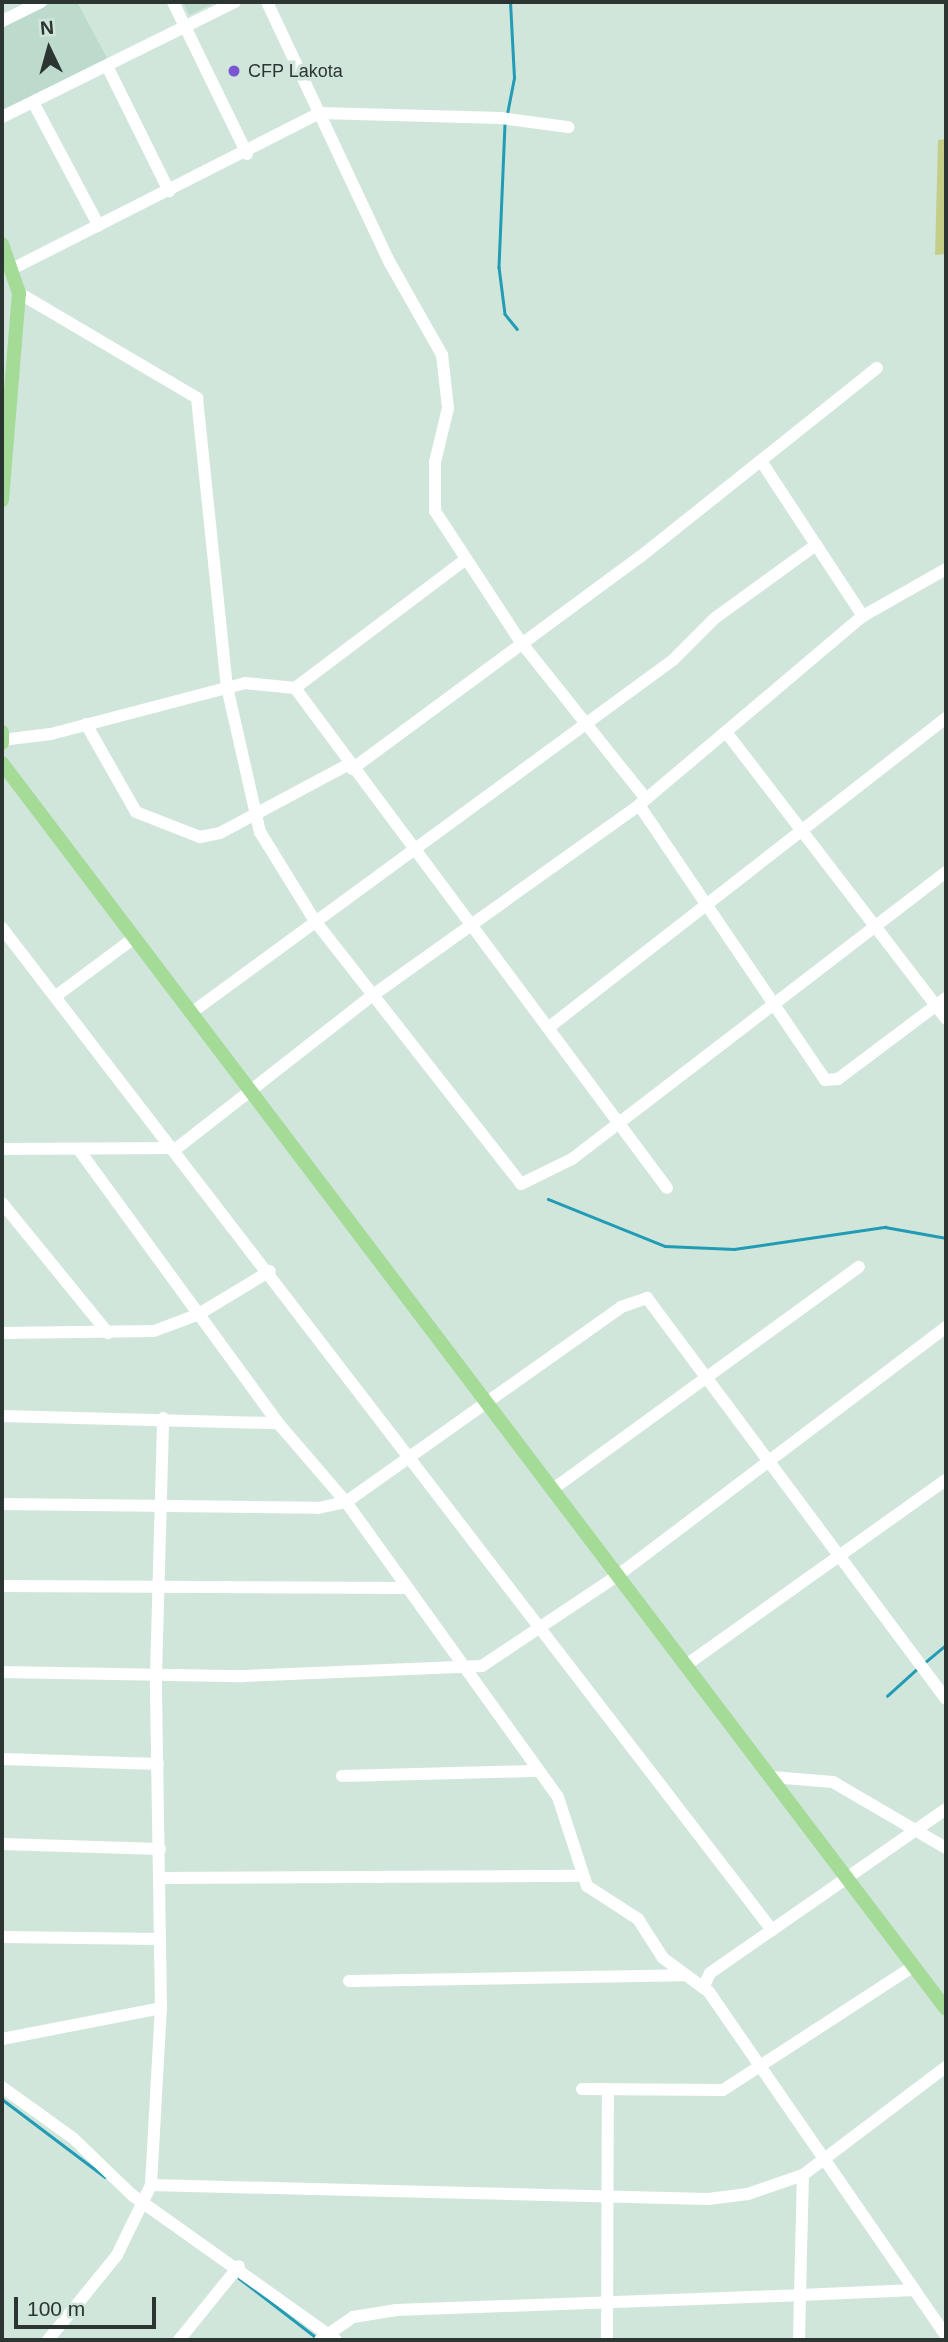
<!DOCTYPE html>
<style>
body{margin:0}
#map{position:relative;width:948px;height:2342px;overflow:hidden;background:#d0e6db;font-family:Arial,sans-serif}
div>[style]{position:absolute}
.built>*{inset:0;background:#bddbcd}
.green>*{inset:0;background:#c5ce89}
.stream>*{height:2.5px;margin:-1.25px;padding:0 1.25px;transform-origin:1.25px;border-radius:1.25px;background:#229bb5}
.minor>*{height:12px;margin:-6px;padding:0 6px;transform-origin:6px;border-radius:6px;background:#fff}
.major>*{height:14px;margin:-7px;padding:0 7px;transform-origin:7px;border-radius:7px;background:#a4db97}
.dots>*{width:19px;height:19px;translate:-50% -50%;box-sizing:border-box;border:4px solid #d0e6db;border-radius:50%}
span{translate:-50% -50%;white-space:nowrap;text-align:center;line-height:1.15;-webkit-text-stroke:7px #d0e6db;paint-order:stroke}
.poi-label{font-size:18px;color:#2c3531}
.left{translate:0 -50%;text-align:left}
.frame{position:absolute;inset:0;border:4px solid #2c3531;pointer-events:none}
.north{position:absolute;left:14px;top:14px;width:70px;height:70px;-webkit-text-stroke:5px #d0e6db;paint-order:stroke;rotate:355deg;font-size:19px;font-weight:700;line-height:28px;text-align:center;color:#2c3531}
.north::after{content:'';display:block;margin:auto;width:24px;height:32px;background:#2c3531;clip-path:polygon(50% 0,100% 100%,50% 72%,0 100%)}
.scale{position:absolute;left:14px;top:2297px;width:142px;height:32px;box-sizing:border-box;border:4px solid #2c3531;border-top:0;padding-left:9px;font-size:21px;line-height:24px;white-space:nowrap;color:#2c3531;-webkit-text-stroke:5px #d0e6db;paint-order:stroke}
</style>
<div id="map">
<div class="built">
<i style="clip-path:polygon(54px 2px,77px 2px,108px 60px,2px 113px,2px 28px)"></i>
<i style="clip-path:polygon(183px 2px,217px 2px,189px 15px)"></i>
</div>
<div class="green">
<i style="clip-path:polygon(946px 139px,946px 254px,935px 255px,938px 140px)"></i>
</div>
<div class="stream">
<i style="left:507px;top:114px;width:37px;rotate:-79deg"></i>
<i style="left:514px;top:78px;width:76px;rotate:-93deg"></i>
<i style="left:505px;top:124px;width:143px;rotate:92.4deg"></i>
<i style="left:499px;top:267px;width:47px;rotate:82.7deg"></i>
<i style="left:505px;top:314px;width:19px;rotate:51deg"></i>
<i style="left:548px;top:1199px;width:126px;rotate:21.9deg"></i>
<i style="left:665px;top:1246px;width:69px;rotate:2.5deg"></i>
<i style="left:734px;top:1249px;width:153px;rotate:-8.3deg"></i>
<i style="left:885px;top:1227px;width:62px;rotate:10.2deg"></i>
<i style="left:923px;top:1664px;width:30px;rotate:-40deg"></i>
<i style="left:887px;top:1696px;width:42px;rotate:-42.1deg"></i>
<i style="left:2px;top:2099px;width:129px;rotate:37.1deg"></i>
<i style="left:239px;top:2278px;width:98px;rotate:37.6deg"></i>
</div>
<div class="minor">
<i style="left:173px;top:2px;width:169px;rotate:64deg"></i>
<i style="left:267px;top:2px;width:289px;rotate:64.8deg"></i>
<i style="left:390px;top:263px;width:106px;rotate:60.5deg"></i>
<i style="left:442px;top:355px;width:53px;rotate:83.5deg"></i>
<i style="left:448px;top:408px;width:56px;rotate:103.5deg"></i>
<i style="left:435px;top:462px;width:49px;rotate:90deg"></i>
<i style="left:435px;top:511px;width:155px;rotate:56.8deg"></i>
<i style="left:520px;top:641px;width:202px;rotate:51.4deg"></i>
<i style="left:2px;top:21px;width:43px;rotate:-26deg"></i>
<i style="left:107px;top:66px;width:140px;rotate:63.6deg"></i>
<i style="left:33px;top:102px;width:140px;rotate:62deg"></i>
<i style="left:2px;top:117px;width:260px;rotate:-26.3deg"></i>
<i style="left:14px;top:268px;width:343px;rotate:-26.9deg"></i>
<i style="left:320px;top:113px;width:181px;rotate:1.6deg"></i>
<i style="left:501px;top:118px;width:68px;rotate:7.7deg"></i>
<i style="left:19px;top:293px;width:207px;rotate:30.5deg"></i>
<i style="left:197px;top:398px;width:291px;rotate:84.1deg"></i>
<i style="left:227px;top:687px;width:149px;rotate:77.2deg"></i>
<i style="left:260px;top:832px;width:105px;rotate:58.3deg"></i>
<i style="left:315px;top:921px;width:334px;rotate:51.9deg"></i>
<i style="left:521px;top:1184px;width:57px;rotate:-26.1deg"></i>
<i style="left:572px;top:1159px;width:471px;rotate:-37.5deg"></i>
<i style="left:761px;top:461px;width:186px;rotate:56.7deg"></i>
<i style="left:295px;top:688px;width:213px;rotate:-37deg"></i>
<i style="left:86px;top:724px;width:101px;rotate:60.4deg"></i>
<i style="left:136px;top:812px;width:69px;rotate:21.3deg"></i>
<i style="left:200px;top:837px;width:20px;rotate:-11deg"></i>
<i style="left:220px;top:833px;width:146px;rotate:-28.1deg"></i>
<i style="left:726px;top:732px;width:362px;rotate:52.5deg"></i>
<i style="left:2px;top:740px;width:49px;rotate:-7deg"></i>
<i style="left:51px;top:734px;width:201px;rotate:-14.7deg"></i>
<i style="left:245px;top:683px;width:50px;rotate:5.7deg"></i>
<i style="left:295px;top:688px;width:623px;rotate:53.35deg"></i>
<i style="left:352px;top:769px;width:358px;rotate:-36.4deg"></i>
<i style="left:640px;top:557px;width:303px;rotate:-38.6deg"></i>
<i style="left:639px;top:805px;width:332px;rotate:55.9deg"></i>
<i style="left:825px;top:1080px;width:13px;rotate:-4deg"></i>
<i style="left:838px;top:1079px;width:135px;rotate:-36.9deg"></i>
<i style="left:2px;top:928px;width:1264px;rotate:52.46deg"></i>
<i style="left:56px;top:996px;width:97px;rotate:-36.6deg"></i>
<i style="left:191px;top:1013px;width:597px;rotate:-36.22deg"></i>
<i style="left:673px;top:660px;width:59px;rotate:-45deg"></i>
<i style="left:715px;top:618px;width:125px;rotate:-35.9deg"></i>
<i style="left:548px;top:1028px;width:504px;rotate:-37.91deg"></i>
<i style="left:2px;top:1149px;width:175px;rotate:-0.3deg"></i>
<i style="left:177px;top:1148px;width:249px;rotate:-38deg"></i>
<i style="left:373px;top:995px;width:327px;rotate:-35.5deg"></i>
<i style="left:639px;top:805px;width:293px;rotate:-40.2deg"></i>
<i style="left:863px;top:616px;width:95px;rotate:-29.5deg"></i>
<i style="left:79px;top:1150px;width:338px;rotate:53.9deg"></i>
<i style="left:278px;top:1423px;width:104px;rotate:49.3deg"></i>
<i style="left:346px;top:1502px;width:363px;rotate:54.3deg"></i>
<i style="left:558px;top:1797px;width:94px;rotate:72deg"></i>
<i style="left:587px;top:1886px;width:61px;rotate:32.9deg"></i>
<i style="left:638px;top:1919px;width:46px;rotate:57.3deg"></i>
<i style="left:663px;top:1958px;width:57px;rotate:36.5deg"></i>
<i style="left:709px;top:1992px;width:417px;rotate:55.4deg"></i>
<i style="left:2px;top:1203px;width:168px;rotate:50.8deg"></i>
<i style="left:2px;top:1333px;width:152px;rotate:-0.8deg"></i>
<i style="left:154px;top:1331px;width:46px;rotate:-20.4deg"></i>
<i style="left:197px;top:1315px;width:85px;rotate:-31.1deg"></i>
<i style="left:2px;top:1416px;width:276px;rotate:1.5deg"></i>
<i style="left:553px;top:1489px;width:378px;rotate:-36deg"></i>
<i style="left:2px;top:1504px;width:316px;rotate:0.7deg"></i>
<i style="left:318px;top:1508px;width:29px;rotate:-12deg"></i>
<i style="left:346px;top:1502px;width:337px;rotate:-35.3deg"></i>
<i style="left:621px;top:1307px;width:28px;rotate:-19deg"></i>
<i style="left:647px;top:1298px;width:500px;rotate:53.29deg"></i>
<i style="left:2px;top:1586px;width:404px;rotate:0.3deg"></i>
<i style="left:689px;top:1663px;width:315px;rotate:-35.5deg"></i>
<i style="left:2px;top:1672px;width:241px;rotate:1deg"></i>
<i style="left:243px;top:1676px;width:239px;rotate:-2.4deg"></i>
<i style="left:482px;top:1666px;width:162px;rotate:-33.7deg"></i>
<i style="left:617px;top:1576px;width:413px;rotate:-37.1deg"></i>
<i style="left:2px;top:1759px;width:156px;rotate:1.8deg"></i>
<i style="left:342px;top:1776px;width:196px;rotate:-1.5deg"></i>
<i style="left:772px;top:1777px;width:61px;rotate:4.7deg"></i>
<i style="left:833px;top:1782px;width:131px;rotate:30.3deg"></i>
<i style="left:2px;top:1844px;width:158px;rotate:1.8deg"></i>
<i style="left:160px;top:1878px;width:420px;rotate:-0.3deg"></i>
<i style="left:2px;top:1937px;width:158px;rotate:0.7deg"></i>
<i style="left:349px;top:1981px;width:336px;rotate:-1deg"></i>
<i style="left:704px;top:1986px;width:14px;rotate:-65deg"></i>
<i style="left:710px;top:1973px;width:287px;rotate:-34.8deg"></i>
<i style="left:2px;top:2039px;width:162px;rotate:-11deg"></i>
<i style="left:2px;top:2087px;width:87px;rotate:35.7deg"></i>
<i style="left:73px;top:2138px;width:82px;rotate:44deg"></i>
<i style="left:132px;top:2195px;width:250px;rotate:35.4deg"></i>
<i style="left:582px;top:2089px;width:141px;rotate:0.4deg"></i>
<i style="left:723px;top:2090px;width:228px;rotate:-33deg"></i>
<i style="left:151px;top:2185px;width:557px;rotate:1.44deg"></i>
<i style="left:708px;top:2199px;width:40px;rotate:-7.1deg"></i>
<i style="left:748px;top:2194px;width:58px;rotate:-19.1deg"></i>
<i style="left:48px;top:2340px;width:109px;rotate:-50.9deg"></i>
<i style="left:117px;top:2255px;width:78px;rotate:-64.1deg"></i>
<i style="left:151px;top:2185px;width:177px;rotate:-86.8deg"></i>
<i style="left:161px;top:2008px;width:333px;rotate:-90.9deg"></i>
<i style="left:156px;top:1675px;width:257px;rotate:-88.4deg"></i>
<i style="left:179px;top:2340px;width:95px;rotate:-51deg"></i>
<i style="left:320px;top:2340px;width:40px;rotate:-34.9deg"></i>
<i style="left:353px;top:2317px;width:44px;rotate:-9.2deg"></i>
<i style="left:396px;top:2310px;width:404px;rotate:-2.1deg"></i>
<i style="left:800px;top:2295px;width:120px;rotate:-88.6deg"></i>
<i style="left:803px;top:2175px;width:179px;rotate:-37.1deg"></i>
<i style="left:607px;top:2340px;width:251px;rotate:-89.8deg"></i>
<i style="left:799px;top:2340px;width:45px;rotate:-88.7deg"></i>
<i style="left:800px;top:2295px;width:115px;rotate:-2.5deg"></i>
</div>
<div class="major">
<i style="left:2px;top:244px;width:52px;rotate:70.9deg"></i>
<i style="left:19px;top:293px;width:208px;rotate:94.7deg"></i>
<i style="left:2px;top:732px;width:11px;rotate:90deg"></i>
<i style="left:2px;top:763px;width:1563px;rotate:52.85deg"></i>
</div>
<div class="dots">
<i style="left:234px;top:71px;background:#7c56d0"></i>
</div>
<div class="poi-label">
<span class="left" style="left:248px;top:71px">CFP Lakota</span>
</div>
<div class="frame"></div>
<div class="north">N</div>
<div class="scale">100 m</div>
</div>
